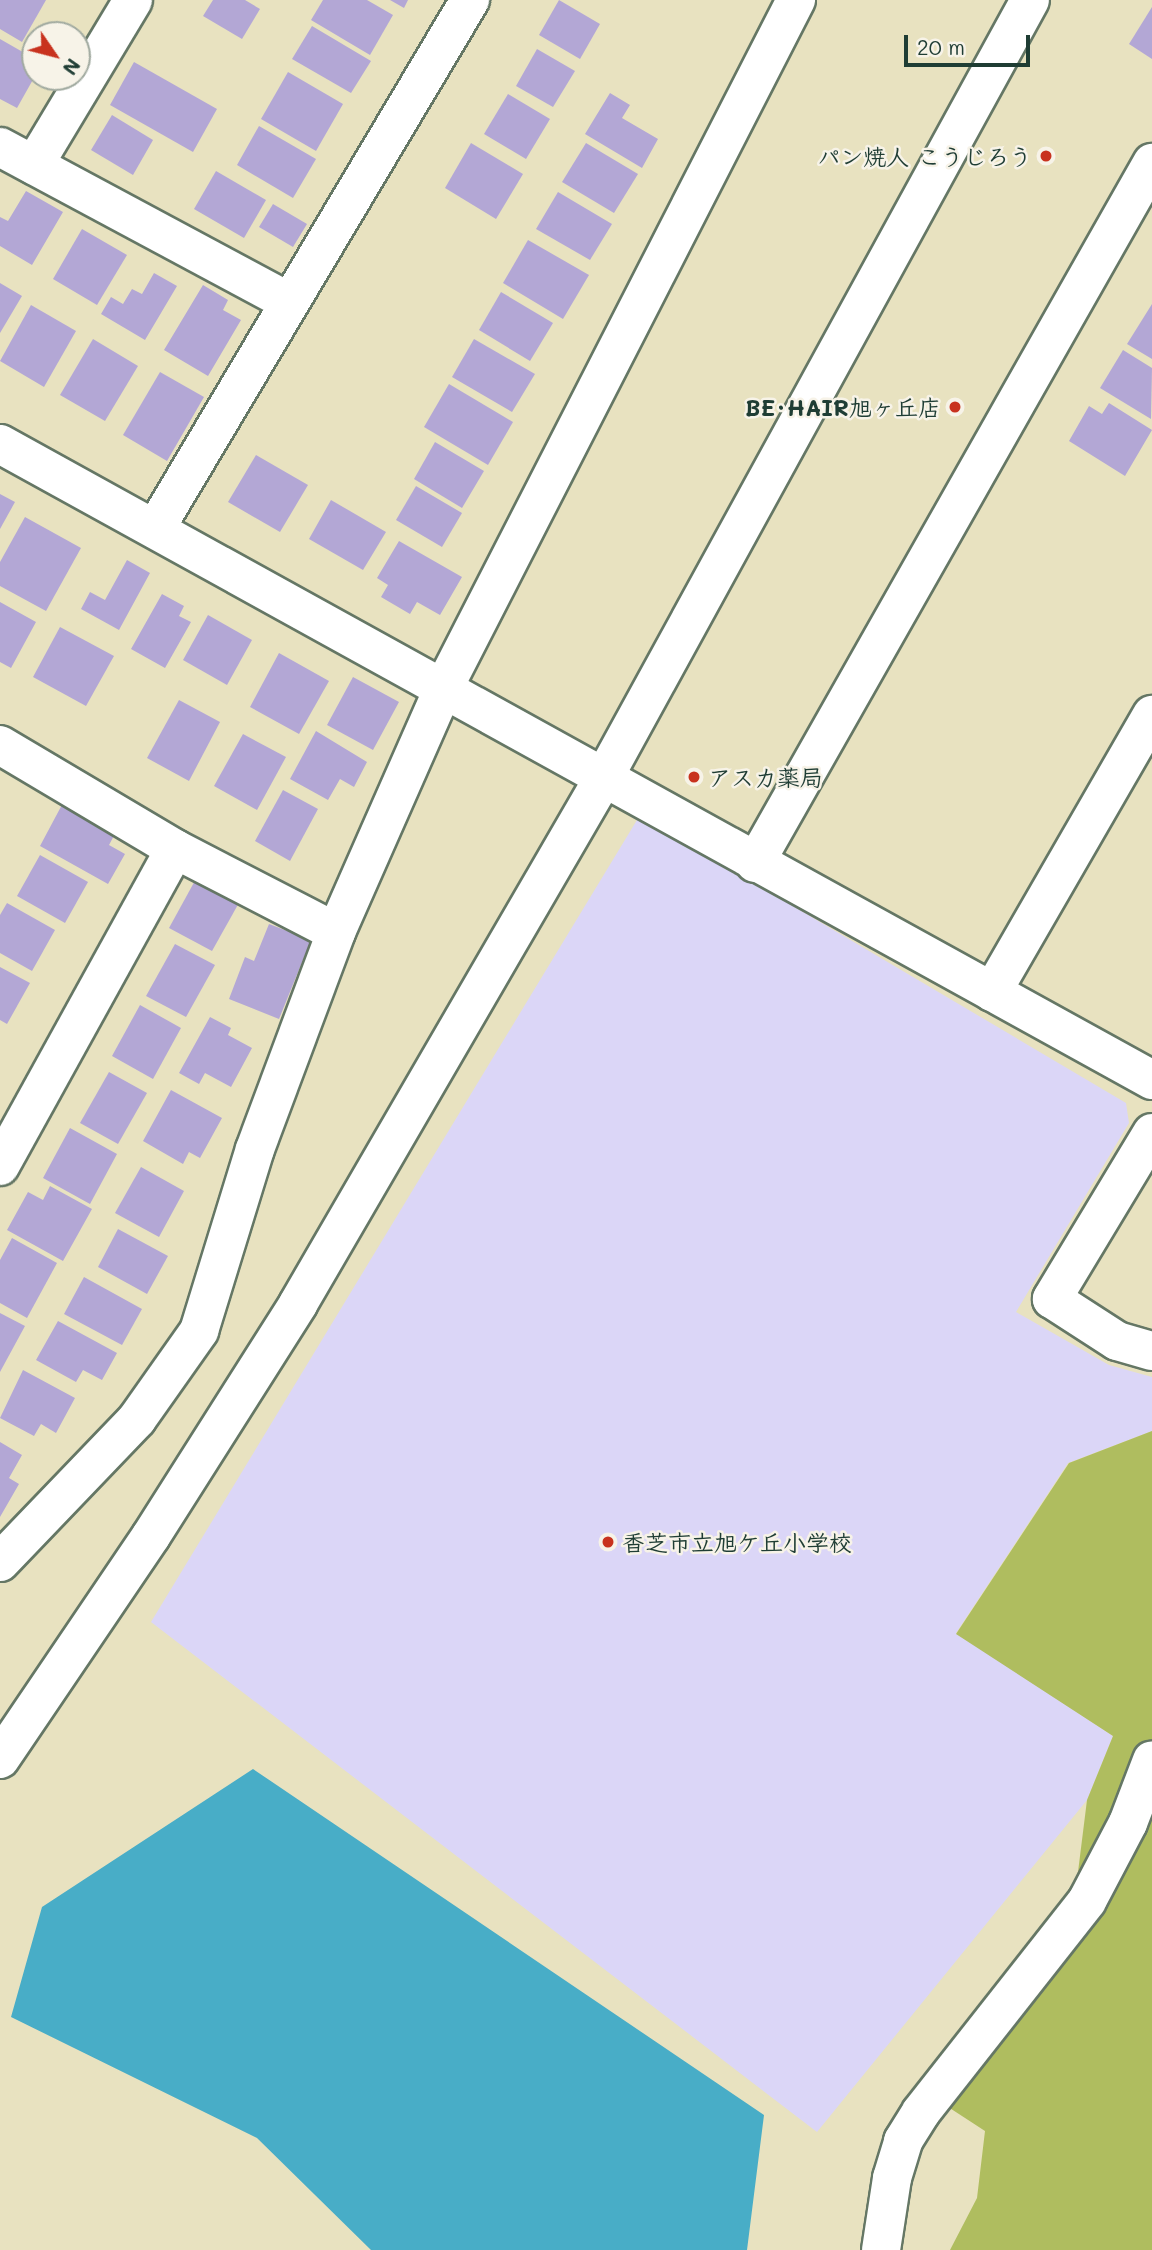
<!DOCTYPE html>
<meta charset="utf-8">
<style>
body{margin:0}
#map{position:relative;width:1152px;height:2250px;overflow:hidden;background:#e8e2c0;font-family:Mali,"Klee One",sans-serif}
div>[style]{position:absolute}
.built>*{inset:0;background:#dbd6f7}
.green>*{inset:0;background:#afbd5f}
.water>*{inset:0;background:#48adc7}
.building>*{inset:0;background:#b3a7d5}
.roads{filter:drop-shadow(2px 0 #657765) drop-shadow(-2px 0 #657765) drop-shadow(0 2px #657765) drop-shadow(0 -2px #657765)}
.minor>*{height:38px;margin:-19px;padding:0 19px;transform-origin:19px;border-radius:19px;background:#fff}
.dots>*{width:19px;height:19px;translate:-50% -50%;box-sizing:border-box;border:4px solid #f7f3e8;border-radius:50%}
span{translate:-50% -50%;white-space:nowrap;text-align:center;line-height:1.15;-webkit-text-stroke:5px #f7f3e8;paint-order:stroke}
.poi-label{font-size:23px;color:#1f3d34;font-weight:700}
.right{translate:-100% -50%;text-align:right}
.left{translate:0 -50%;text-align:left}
.north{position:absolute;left:21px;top:21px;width:70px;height:70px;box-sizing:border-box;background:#f7f3e8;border:2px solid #a1aaa0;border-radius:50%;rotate:125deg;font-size:19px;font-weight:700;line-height:28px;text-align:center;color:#1f3d34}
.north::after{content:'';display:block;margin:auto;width:24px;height:32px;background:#c8321e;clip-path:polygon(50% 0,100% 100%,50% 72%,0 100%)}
.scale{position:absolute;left:904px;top:35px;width:126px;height:32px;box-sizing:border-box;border:4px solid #1f3d34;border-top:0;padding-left:9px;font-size:21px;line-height:24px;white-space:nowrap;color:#1f3d34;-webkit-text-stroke:5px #f7f3e8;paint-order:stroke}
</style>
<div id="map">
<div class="built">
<i style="clip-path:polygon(646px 819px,1126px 1103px,1129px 1123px,1016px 1312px,1109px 1365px,1152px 1377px,1152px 1431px,1068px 1463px,956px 1633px,1113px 1736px,1087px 1800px,817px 2132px,151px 1622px,637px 820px)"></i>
</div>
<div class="green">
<i style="clip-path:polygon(1152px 1431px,1152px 2250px,950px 2250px,977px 2198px,985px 2131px,919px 2088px,1059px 1923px,1078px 1872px,1087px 1800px,1113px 1736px,956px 1634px,1069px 1463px)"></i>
</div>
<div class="water">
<i style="clip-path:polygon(253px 1769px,764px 2115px,747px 2250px,371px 2250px,257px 2138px,11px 2017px,42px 1907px)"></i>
</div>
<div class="building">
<i style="clip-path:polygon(0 0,46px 0,22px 42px,0 29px)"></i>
<i style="clip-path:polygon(213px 0,245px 0,260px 9px,242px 39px,203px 16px)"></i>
<i style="clip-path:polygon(323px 0,367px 0,393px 15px,370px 55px,311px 20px)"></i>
<i style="clip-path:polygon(390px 0,408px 0,404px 8px)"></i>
<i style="clip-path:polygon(559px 0,600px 24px,580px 59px,539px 35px)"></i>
<i style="clip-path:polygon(1152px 7px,1152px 59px,1129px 44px)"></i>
<i style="clip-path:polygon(312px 26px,371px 61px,351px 93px,292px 59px)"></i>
<i style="clip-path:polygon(0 39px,35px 59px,35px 76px,17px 108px,0 99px)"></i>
<i style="clip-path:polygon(537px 49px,575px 71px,553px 107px,516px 86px)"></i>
<i style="clip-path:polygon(134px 62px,217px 109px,193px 152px,110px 105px)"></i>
<i style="clip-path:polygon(288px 72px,343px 104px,316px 151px,261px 119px)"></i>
<i style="clip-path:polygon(610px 93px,630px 105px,622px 118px,658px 139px,642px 168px,585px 134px)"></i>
<i style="clip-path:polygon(508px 94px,550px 119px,526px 159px,484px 134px)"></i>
<i style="clip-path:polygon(112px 115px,153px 140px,133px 175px,91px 150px)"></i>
<i style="clip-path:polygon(259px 126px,316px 159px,293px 198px,237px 165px)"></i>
<i style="clip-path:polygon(471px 143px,523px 174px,496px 219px,445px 188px)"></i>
<i style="clip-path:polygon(586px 143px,638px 174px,614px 213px,562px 182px)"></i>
<i style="clip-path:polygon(216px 171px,266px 200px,244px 238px,194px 209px)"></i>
<i style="clip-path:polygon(26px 191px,63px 212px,32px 265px,0 246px,0 217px,8px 221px)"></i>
<i style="clip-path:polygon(558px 192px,612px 224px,590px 260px,536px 229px)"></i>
<i style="clip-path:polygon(273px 204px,307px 224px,293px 247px,259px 227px)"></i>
<i style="clip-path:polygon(82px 229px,127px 255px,97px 305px,53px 279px)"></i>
<i style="clip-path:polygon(528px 240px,589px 275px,563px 319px,503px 283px)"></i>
<i style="clip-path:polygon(154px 273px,177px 286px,145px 340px,101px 314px,111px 297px,123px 304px,132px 289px,142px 294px)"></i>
<i style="clip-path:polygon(0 283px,22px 296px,0 333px)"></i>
<i style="clip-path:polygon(203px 285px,228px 300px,223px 310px,241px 320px,208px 376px,164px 350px)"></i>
<i style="clip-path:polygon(501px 292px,553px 323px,530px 361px,479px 330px)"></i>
<i style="clip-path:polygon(1152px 304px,1152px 359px,1127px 344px)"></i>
<i style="clip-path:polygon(31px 305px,76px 331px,44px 387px,0 361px)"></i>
<i style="clip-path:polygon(93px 339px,138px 366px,105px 421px,60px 395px)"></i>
<i style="clip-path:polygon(474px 339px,535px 374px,512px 412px,452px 377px)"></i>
<i style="clip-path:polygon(1123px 350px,1152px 368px,1151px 419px,1100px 388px)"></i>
<i style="clip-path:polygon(160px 372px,204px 397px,167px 461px,123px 435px)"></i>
<i style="clip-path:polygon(449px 384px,513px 422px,488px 465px,424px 427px)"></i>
<i style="clip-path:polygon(1109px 403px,1152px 430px,1125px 476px,1069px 441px,1089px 406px,1102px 414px)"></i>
<i style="clip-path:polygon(435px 442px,484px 471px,462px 508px,414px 479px)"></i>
<i style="clip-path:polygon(256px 455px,308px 485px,280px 532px,228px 502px)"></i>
<i style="clip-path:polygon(416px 486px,462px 513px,442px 547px,396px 520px)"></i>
<i style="clip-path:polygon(0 494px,15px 502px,0 529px)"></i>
<i style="clip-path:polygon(331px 500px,386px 532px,363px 570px,309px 539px)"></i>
<i style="clip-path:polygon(25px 517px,81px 548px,46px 611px,0 586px,0 562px)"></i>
<i style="clip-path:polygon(399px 541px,462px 577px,440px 615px,417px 602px,410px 614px,381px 597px,388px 585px,377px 578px)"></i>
<i style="clip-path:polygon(127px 560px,150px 573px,119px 630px,81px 609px,90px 592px,105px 600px)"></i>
<i style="clip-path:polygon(162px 594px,184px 606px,179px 616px,191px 622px,165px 668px,131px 649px)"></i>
<i style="clip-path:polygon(0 602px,36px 622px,11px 668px,0 662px)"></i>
<i style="clip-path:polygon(208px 615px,252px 640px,227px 685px,183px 660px)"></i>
<i style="clip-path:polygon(60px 627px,114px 656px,86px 706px,33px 677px)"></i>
<i style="clip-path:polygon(279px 653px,329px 681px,299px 734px,250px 707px)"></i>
<i style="clip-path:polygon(353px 677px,399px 702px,373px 750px,327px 725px)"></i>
<i style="clip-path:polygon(179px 700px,220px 722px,189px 781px,147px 758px)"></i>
<i style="clip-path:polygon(316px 731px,367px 762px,354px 787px,340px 779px,328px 800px,290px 779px)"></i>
<i style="clip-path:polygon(243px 734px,286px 757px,257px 810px,214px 786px)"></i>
<i style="clip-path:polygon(283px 790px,318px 809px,290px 861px,255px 841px)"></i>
<i style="clip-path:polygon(64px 801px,117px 830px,109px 845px,125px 854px,108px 884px,40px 846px)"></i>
<i style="clip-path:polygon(40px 855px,88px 882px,65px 923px,17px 896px)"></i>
<i style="clip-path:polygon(197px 877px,240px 901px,212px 951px,169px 928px)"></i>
<i style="clip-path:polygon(7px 903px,55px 930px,32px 971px,0 953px,0 915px)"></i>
<i style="clip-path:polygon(269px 924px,311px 940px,279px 1019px,229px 999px,245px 957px,254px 961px)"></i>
<i style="clip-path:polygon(175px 944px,215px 965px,186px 1017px,146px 996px)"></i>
<i style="clip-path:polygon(0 967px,30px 983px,7px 1024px,0 1020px)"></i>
<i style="clip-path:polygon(140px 1005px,181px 1028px,153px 1079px,112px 1056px)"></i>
<i style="clip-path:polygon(210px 1017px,231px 1028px,228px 1035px,252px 1048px,231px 1087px,205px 1073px,199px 1084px,179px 1073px)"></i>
<i style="clip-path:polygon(109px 1072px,147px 1093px,118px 1144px,80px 1123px)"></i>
<i style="clip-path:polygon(171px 1090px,222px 1118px,200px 1158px,189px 1152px,183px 1164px,143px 1141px)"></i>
<i style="clip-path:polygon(70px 1128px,117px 1154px,90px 1204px,43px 1178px)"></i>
<i style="clip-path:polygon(141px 1167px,184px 1191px,159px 1237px,115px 1213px)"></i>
<i style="clip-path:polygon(50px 1186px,92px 1209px,63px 1261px,7px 1230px,28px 1192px,43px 1200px)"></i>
<i style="clip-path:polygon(118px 1229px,168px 1256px,147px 1294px,98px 1267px)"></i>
<i style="clip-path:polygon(12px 1238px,57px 1263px,27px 1318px,0 1303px,0 1260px)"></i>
<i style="clip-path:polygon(84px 1277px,142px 1309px,122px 1345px,64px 1314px)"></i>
<i style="clip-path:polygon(0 1313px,25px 1326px,0 1372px)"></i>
<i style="clip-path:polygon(58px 1321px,117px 1353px,102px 1380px,83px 1370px,76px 1382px,36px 1360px)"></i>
<i style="clip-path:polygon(23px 1370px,75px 1398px,56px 1433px,41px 1424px,34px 1436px,0 1418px)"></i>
<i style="clip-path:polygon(0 1442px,22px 1455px,9px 1478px,19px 1484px,0 1517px)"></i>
</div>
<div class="roads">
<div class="minor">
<i style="left:0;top:147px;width:328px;rotate:28.2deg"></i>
<i style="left:34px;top:165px;width:192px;rotate:-59deg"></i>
<i style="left:0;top:444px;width:1316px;rotate:28.9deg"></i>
<i style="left:155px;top:529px;width:616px;rotate:-59.23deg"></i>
<i style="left:0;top:745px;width:204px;rotate:30.7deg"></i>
<i style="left:175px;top:849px;width:181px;rotate:27.3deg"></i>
<i style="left:755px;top:863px;width:805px;rotate:-60.44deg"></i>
<i style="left:992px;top:992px;width:320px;rotate:-60deg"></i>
<i style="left:1152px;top:1133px;width:194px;rotate:121.1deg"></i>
<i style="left:1052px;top:1299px;width:77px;rotate:32.9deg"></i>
<i style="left:1117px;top:1341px;width:36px;rotate:16deg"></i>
<i style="left:0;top:1166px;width:362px;rotate:-61.1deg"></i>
<i style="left:0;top:1562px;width:198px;rotate:-46.2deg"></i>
<i style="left:137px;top:1419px;width:108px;rotate:-54.8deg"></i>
<i style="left:199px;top:1331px;width:190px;rotate:-72.9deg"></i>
<i style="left:255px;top:1149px;width:232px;rotate:-69.5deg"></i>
<i style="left:336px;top:932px;width:268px;rotate:-66.2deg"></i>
<i style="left:444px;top:687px;width:772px;rotate:-62.87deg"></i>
<i style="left:0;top:1759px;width:269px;rotate:-55.9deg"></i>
<i style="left:151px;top:1536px;width:275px;rotate:-57.6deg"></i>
<i style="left:298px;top:1304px;width:607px;rotate:-59.85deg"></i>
<i style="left:603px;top:779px;width:888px;rotate:-61.27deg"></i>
<i style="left:881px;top:2250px;width:73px;rotate:-81.3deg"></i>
<i style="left:892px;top:2178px;width:39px;rotate:-73deg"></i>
<i style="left:903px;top:2141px;width:34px;rotate:-58deg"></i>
<i style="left:921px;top:2112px;width:268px;rotate:-51.8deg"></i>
<i style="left:1087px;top:1901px;width:88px;rotate:-62.3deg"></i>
<i style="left:1128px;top:1823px;width:67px;rotate:-69.1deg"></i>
</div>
</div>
<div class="dots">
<i style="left:1046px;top:156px;background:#c8321e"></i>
<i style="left:955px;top:407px;background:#c8321e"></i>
<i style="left:694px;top:777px;background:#c8321e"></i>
<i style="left:608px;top:1542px;background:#c8321e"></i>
</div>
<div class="poi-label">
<span class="right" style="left:1032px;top:156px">パン焼人 こうじろう</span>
<span class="right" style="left:941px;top:407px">BE･HAIR旭ヶ丘店</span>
<span class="left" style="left:708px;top:777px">アスカ薬局</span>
<span class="left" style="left:622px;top:1542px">香芝市立旭ケ丘小学校</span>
</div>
<div class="north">N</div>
<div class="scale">20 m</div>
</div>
